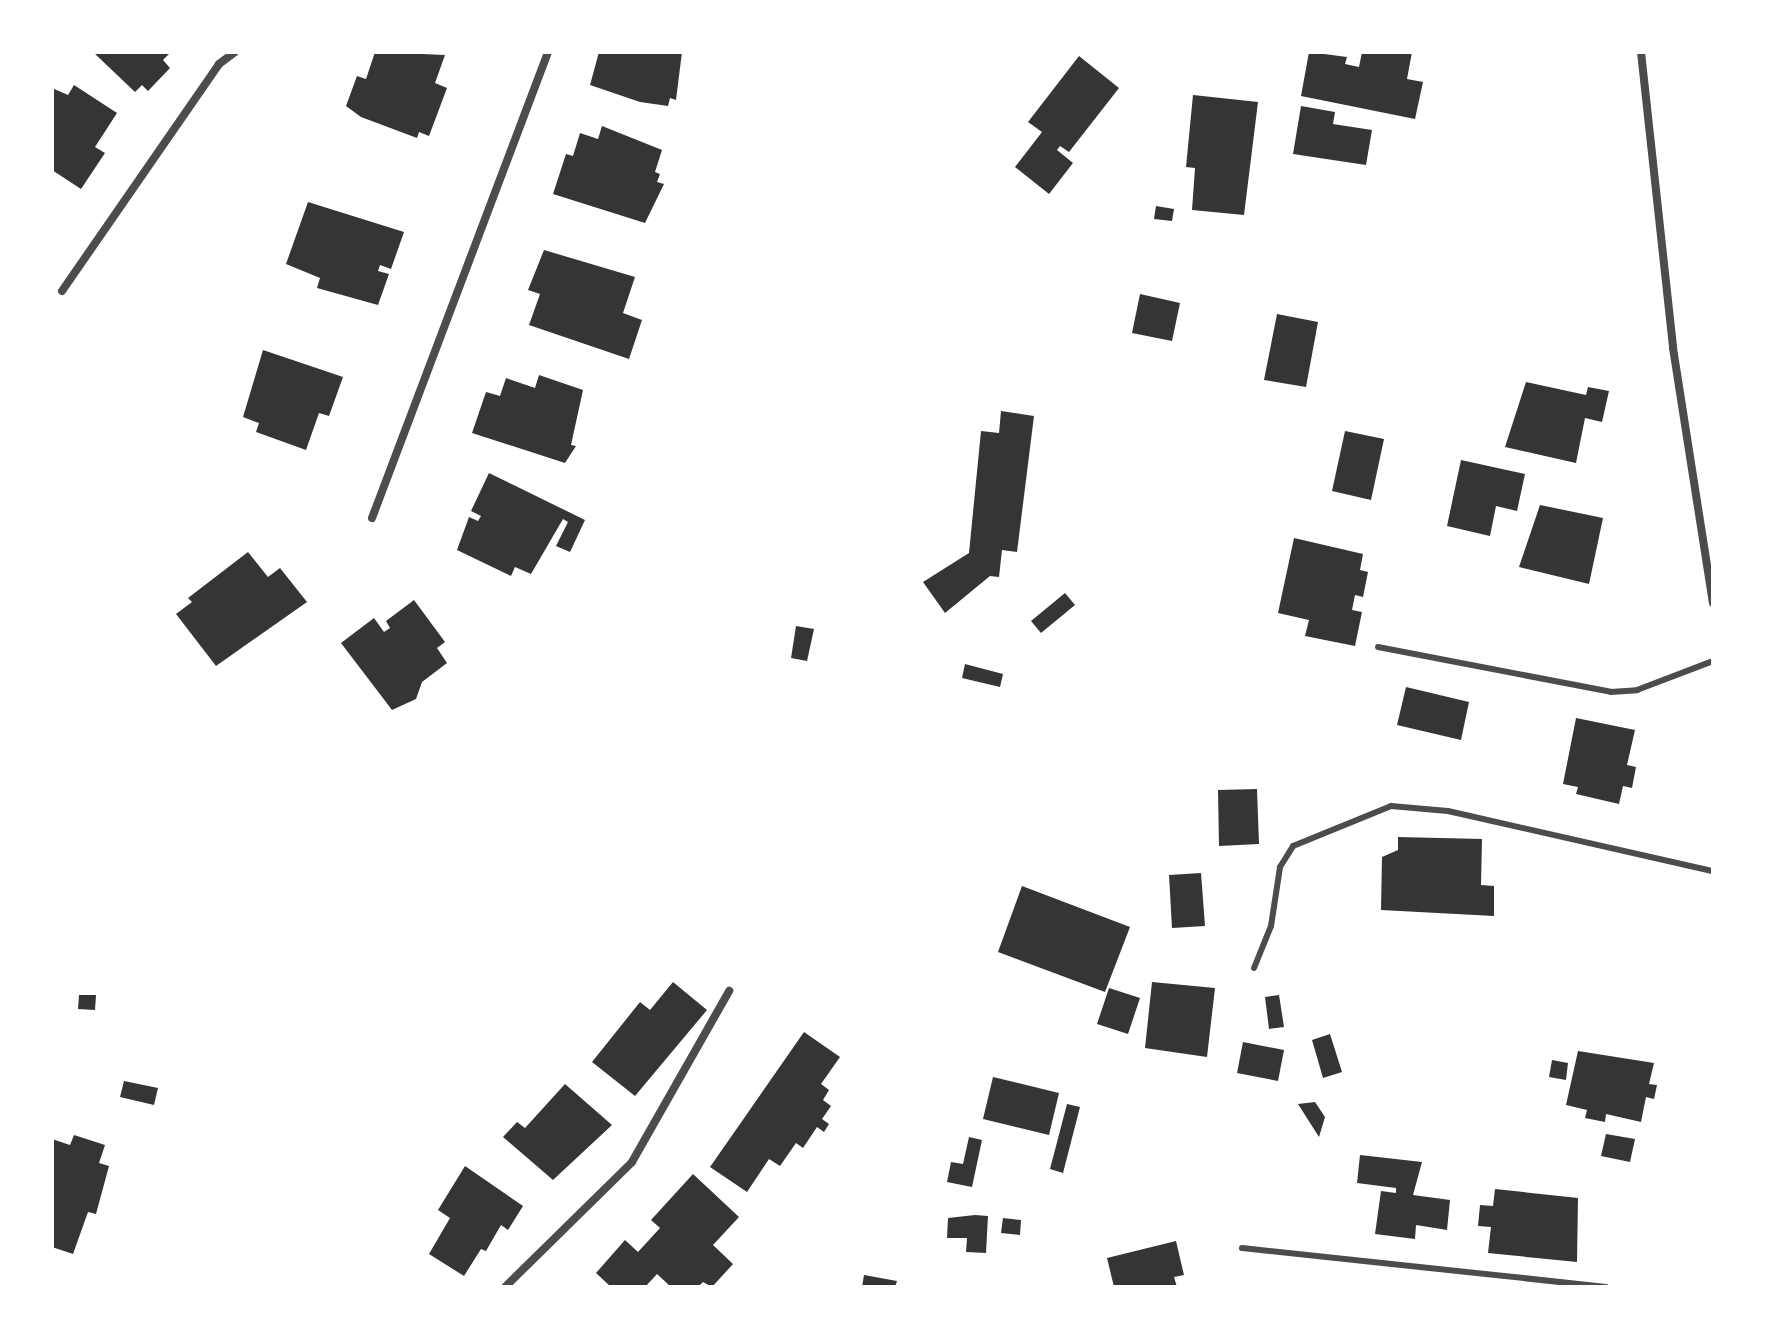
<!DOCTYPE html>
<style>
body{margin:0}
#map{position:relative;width:1765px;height:1339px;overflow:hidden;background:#fff;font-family:"Noto Sans",sans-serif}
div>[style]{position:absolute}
.building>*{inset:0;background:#353535}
.service>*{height:6px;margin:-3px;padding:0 3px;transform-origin:3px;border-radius:3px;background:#4c4c4c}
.minor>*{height:8px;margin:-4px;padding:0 4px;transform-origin:4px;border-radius:4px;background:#4c4c4c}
span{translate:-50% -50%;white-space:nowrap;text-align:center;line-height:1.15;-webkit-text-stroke:8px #fff;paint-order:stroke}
.frame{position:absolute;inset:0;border:54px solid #fff;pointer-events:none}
</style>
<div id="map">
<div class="building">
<i style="clip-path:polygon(93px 52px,171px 52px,163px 60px,170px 68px,148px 91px,142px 85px,135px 92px)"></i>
<i style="clip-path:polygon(375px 52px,445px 55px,435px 83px,447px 88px,429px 136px,419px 132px,417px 138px,361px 117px,346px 106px,357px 76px,366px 79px)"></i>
<i style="clip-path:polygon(599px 52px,682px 52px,676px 100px,670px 98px,668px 106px,640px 102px,590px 85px)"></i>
<i style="clip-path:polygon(1309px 52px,1347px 57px,1345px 64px,1359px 67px,1362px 52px,1412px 52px,1407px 79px,1423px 82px,1415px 119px,1301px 96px)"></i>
<i style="clip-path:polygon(1079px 56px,1119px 88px,1069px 152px,1060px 146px,1057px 150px,1073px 163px,1049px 194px,1015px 167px,1042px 132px,1028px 122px)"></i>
<i style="clip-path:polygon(74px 85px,117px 113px,95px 147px,105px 153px,81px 189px,52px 170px,52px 88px,68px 95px)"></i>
<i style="clip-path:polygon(1193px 95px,1258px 102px,1244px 215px,1192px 210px,1195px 168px,1186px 167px)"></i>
<i style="clip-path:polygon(1301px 106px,1335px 112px,1333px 124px,1372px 130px,1366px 165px,1293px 154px)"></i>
<i style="clip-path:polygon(602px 126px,662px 150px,655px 172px,660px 174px,657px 182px,664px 184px,645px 223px,553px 194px,566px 154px,573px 156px,580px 133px,598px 139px)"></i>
<i style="clip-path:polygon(308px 202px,404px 232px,391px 269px,380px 265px,378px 271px,389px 274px,378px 305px,317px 288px,320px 278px,286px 264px)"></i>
<i style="clip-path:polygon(1156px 206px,1174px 209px,1172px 221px,1154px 219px)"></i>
<i style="clip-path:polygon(544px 250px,635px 277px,623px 313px,642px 320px,629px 359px,529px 325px,540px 294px,528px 290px)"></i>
<i style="clip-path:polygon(1140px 294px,1180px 303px,1172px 341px,1132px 333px)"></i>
<i style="clip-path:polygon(1277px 314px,1318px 322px,1306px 387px,1264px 380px)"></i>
<i style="clip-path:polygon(263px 350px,343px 377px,329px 416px,319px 413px,306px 450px,256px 432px,259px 423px,243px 417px)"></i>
<i style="clip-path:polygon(539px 375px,583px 390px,571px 445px,576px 446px,565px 463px,472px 433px,486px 392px,500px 396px,506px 378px,535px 388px)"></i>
<i style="clip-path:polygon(1526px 382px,1586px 395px,1588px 387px,1609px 391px,1602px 422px,1585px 418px,1576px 463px,1505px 447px)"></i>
<i style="clip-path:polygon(1001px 411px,1034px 416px,1017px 552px,1002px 550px,999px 577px,990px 576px,945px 613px,923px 582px,969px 553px,981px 431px,999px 433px)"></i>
<i style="clip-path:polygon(1345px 431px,1384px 439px,1371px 500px,1332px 491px)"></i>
<i style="clip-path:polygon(1461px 460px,1525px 474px,1517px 511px,1496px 506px,1490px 536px,1447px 526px)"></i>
<i style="clip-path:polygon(489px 473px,585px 520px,570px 552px,556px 546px,568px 522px,563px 519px,531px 574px,515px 567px,511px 576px,457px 550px,469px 517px,478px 521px,481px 516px,471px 511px)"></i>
<i style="clip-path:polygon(1540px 505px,1603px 518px,1589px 584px,1519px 567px)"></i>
<i style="clip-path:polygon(1294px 538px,1363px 554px,1360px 570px,1368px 572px,1363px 597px,1355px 595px,1352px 610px,1362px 612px,1355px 646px,1305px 636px,1309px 620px,1278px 613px)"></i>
<i style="clip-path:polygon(248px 552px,268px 577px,280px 568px,307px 602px,216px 666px,176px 614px,192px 602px,188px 598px)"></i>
<i style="clip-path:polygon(1065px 593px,1075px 605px,1041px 633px,1031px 621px)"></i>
<i style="clip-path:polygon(414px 600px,445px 642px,437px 648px,447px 663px,422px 682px,416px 699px,392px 710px,341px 643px,374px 618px,384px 632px,390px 628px,386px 621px)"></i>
<i style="clip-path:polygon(796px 626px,814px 629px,807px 661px,791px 658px)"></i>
<i style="clip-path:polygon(965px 664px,1003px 674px,1000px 687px,962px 678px)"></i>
<i style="clip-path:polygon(1406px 687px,1469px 702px,1461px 740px,1397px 725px)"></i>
<i style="clip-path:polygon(1576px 718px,1635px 730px,1627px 765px,1636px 767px,1632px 788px,1623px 786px,1619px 804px,1576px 794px,1578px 787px,1563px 784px)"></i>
<i style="clip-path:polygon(1257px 789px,1259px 844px,1219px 846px,1218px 790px)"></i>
<i style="clip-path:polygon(1398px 837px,1482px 839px,1481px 885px,1494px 886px,1494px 916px,1381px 910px,1382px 857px,1398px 850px)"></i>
<i style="clip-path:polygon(1201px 873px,1205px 926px,1172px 928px,1169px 875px)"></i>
<i style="clip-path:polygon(1022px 886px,1130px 927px,1105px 992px,998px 952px)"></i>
<i style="clip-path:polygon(673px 982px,707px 1010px,635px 1096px,592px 1062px,640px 1002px,650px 1010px)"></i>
<i style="clip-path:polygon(1152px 982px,1215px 988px,1207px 1057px,1145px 1048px)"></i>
<i style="clip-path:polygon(1109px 988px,1140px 998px,1128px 1034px,1097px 1024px)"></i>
<i style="clip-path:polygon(79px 995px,96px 995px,95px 1010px,78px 1009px)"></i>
<i style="clip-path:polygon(1279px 995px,1284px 1027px,1269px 1029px,1265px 997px)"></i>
<i style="clip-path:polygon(804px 1032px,840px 1057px,821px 1084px,829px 1090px,823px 1100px,831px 1106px,822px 1119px,829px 1124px,824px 1132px,817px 1127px,803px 1148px,796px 1143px,780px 1166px,769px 1159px,747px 1192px,710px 1167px)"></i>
<i style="clip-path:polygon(1330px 1034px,1342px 1072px,1323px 1078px,1312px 1040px)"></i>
<i style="clip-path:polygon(1243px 1042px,1284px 1050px,1278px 1081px,1237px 1073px)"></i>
<i style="clip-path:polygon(1578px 1051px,1654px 1063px,1649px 1084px,1657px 1085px,1654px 1099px,1646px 1097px,1641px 1122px,1606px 1114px,1605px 1122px,1585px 1118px,1587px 1110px,1566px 1105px)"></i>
<i style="clip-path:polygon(1552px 1060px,1568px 1063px,1566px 1080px,1549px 1077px)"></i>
<i style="clip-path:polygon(993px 1077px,1059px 1093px,1049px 1135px,983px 1119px)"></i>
<i style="clip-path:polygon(124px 1081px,158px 1088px,154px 1105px,120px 1097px)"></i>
<i style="clip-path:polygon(565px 1084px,612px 1125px,553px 1180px,503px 1137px,517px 1122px,525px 1128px)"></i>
<i style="clip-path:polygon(1315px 1102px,1325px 1117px,1319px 1137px,1298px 1104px)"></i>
<i style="clip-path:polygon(1067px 1104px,1080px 1107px,1063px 1173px,1050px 1169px)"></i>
<i style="clip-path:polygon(1606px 1134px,1635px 1139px,1630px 1162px,1601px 1156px)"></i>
<i style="clip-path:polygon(74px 1135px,105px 1145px,99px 1163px,109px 1166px,96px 1214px,88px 1212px,73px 1254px,52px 1247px,52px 1139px,70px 1145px)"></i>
<i style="clip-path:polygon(969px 1137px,982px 1140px,972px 1187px,947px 1182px,951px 1162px,963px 1164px)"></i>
<i style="clip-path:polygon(1360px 1155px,1422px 1162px,1413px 1195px,1450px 1200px,1447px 1230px,1416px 1225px,1415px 1239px,1375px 1234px,1381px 1191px,1396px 1193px,1396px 1188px,1357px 1183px)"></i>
<i style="clip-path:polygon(465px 1166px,523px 1206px,508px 1230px,501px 1225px,486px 1251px,481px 1249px,464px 1276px,429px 1254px,450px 1218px,438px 1210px)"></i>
<i style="clip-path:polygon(693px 1174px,739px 1217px,713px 1245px,733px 1264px,712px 1287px,703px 1282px,698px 1287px,671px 1287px,657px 1274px,645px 1287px,611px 1287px,596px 1273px,625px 1240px,638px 1252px,660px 1228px,651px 1220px)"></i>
<i style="clip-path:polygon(1495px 1189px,1578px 1198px,1577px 1262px,1488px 1253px,1491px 1227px,1478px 1226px,1480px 1205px,1493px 1206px)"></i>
<i style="clip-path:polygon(975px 1215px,988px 1216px,986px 1253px,966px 1252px,967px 1238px,947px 1238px,948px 1218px)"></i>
<i style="clip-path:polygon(1003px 1218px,1021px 1220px,1020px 1235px,1001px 1233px)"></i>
<i style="clip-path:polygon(1176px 1241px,1184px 1275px,1174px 1277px,1177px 1287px,1114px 1287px,1107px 1258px)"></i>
<i style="clip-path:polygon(864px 1275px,897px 1281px,895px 1287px,862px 1287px)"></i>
</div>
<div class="service">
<i style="left:1378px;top:647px;width:237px;rotate:10.9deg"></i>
<i style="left:1611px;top:692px;width:26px;rotate:-4deg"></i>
<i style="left:1637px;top:690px;width:81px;rotate:-20.9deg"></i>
<i style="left:1254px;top:968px;width:45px;rotate:-68deg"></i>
<i style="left:1271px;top:926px;width:60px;rotate:-81.3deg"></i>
<i style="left:1280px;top:867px;width:25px;rotate:-58deg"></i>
<i style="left:1293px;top:846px;width:106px;rotate:-22.2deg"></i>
<i style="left:1391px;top:806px;width:57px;rotate:5deg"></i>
<i style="left:1448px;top:811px;width:272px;rotate:12.8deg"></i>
<i style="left:1242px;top:1248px;width:366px;rotate:6.1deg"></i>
</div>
<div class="minor">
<i style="left:1641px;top:52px;width:298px;rotate:83.8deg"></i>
<i style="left:1673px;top:348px;width:258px;rotate:81.1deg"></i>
<i style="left:62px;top:291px;width:276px;rotate:-55.3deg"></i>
<i style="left:219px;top:64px;width:20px;rotate:-37deg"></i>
<i style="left:372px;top:518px;width:498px;rotate:-69.3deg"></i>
<i style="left:505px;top:1287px;width:178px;rotate:-44.5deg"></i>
<i style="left:632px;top:1162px;width:197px;rotate:-60.4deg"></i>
</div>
<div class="frame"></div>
</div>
